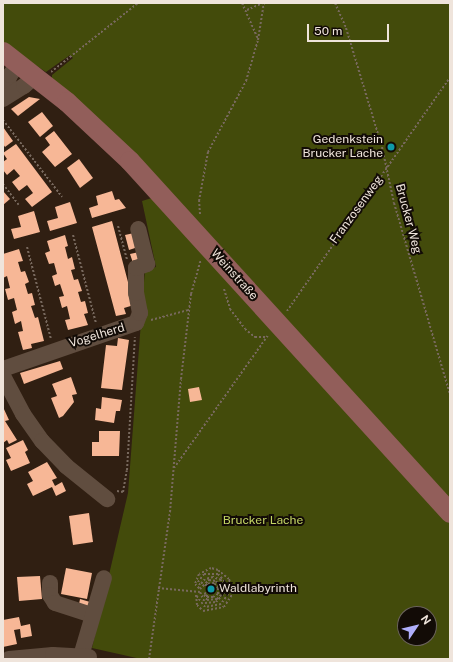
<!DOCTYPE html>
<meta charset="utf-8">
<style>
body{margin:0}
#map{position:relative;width:453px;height:662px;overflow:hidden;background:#301f12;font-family:"Public Sans",sans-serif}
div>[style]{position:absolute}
.green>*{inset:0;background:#434b0b}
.building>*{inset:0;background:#f7b796}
.path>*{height:2px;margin-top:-1px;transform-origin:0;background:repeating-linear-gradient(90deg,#78695e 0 2px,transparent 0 4px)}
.minor>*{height:16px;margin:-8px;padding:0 8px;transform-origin:8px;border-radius:8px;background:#604d3f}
.major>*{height:20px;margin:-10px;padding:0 10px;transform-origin:10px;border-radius:10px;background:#925e5a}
.dots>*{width:11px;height:11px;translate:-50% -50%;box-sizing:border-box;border:2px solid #120b06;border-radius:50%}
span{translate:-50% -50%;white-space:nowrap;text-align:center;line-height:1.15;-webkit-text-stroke:4px #120b06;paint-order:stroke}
.poi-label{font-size:12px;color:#efe4db}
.right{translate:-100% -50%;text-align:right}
.left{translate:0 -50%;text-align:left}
.street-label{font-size:12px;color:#efe4db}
.park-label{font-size:12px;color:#c3d565}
.frame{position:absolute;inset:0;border:4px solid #efe4db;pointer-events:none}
.north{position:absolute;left:397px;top:606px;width:40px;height:40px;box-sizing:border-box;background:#120b06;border:1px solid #6a625b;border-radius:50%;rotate:55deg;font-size:11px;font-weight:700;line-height:16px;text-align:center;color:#efe4db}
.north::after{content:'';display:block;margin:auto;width:14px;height:18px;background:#afaefa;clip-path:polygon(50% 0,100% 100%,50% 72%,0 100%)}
.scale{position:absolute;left:307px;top:24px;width:82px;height:18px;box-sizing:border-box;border:2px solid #efe4db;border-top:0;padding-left:5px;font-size:12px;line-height:14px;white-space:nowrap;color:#efe4db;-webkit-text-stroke:3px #120b06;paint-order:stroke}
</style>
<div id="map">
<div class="green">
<i style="clip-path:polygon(3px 3px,450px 3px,450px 505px,52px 81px,52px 75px,73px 58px,70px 55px,46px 72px,3px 44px)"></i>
<i style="clip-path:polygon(evenodd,155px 197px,450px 522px,450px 659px,141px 659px,92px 648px,128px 493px,145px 269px,156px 267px,142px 201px,155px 197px,405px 614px,429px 614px,429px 638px,405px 638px,405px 614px)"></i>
</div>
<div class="building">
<i style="clip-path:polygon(29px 97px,40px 99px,18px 116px,11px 109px)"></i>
<i style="clip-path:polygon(42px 112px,53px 126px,40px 137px,28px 122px)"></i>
<i style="clip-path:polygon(3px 127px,13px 141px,5px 147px,3px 144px)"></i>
<i style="clip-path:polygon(54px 131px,72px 154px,55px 167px,42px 152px,50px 145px,45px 138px)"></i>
<i style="clip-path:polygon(16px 144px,52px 192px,32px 207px,25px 199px,33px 193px,27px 185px,19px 191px,12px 182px,20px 176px,14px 169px,7px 175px,3px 170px,3px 162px,7px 159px,3px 153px)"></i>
<i style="clip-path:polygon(79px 159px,93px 178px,80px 188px,67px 168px)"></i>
<i style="clip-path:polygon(3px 191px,10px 199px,3px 205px)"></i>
<i style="clip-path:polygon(112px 191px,115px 200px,119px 199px,126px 208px,92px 218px,89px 208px,98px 205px,96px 196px)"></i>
<i style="clip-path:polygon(70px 202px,77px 223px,50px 231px,47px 221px,58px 218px,55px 207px)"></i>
<i style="clip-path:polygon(34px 211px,40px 232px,14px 239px,11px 229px,21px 227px,18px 216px)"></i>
<i style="clip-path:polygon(112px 221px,134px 305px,124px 308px,126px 314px,116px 316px,92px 227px)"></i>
<i style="clip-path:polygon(134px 233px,138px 247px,129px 250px,125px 235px)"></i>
<i style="clip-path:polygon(65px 235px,68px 246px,65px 247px,68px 259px,72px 257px,75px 269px,71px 270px,74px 280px,78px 279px,82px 291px,78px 292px,81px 302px,85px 301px,88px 313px,84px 314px,88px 325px,68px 330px,65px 320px,70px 319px,67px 306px,62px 308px,59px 297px,64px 296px,60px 284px,55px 286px,52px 276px,57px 274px,54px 263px,49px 264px,45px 253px,50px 251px,47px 241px)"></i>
<i style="clip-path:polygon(19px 249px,23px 261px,18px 262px,21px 272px,25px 271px,29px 282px,25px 284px,28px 294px,32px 293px,35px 305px,31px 306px,35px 318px,38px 317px,44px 341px,31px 344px,32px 348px,23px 350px,18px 332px,23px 331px,21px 321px,15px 324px,12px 312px,17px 310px,14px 298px,8px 300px,5px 289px,10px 288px,7px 276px,3px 278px,3px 254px)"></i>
<i style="clip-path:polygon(139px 252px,142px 261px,133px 263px,130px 254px)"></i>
<i style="clip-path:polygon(118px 338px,129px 340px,122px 390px,101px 388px,106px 345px,117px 346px)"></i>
<i style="clip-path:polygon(60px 361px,63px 369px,24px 384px,20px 373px)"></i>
<i style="clip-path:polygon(71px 377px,77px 394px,72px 395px,74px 402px,63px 416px,59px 418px,51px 398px,57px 396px,52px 384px)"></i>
<i style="clip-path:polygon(199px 387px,202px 400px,190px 402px,188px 389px)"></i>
<i style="clip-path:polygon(102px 397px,122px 400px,120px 411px,116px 411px,114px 423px,95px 420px,96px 408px,101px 409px)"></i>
<i style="clip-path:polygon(3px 407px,9px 420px,5px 421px,17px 440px,9px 444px,7px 440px,3px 443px)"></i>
<i style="clip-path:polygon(99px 431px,120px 431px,119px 456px,92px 456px,92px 442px,99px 442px)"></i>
<i style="clip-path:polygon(23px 440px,28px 450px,25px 452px,30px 463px,11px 471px,6px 460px,11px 458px,6px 448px)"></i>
<i style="clip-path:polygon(47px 462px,57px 478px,52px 480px,55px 486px,62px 482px,66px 491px,56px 496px,52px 487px,33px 496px,27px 484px,33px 481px,28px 472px)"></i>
<i style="clip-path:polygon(89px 513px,93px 542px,73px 545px,69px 516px)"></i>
<i style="clip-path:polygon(66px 568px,92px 573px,87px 599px,61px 594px)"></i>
<i style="clip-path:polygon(40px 576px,42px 599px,19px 601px,17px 577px)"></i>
<i style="clip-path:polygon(80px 599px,90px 602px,87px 612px,78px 609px)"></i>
<i style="clip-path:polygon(19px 617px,21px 626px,30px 624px,32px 636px,21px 638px,20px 629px,14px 630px,17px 644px,3px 647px,3px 620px)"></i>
</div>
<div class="path">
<i style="left:242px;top:3px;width:39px;rotate:66deg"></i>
<i style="left:335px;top:3px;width:27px;rotate:66deg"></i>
<i style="left:346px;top:28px;width:124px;rotate:73.2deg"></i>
<i style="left:382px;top:147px;width:57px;rotate:77.9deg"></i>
<i style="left:394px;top:203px;width:199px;rotate:73.7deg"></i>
<i style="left:247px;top:10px;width:17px;rotate:-24deg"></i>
<i style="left:51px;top:72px;width:111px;rotate:-38.4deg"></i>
<i style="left:3px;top:120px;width:97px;rotate:52.5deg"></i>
<i style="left:3px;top:184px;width:26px;rotate:53deg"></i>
<i style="left:200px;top:214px;width:13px;rotate:-94deg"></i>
<i style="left:199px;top:201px;width:50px;rotate:-79.6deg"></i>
<i style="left:208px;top:152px;width:81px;rotate:-61.8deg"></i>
<i style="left:246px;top:81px;width:43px;rotate:-73.7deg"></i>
<i style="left:258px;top:40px;width:37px;rotate:-81deg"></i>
<i style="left:118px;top:226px;width:35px;rotate:75deg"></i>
<i style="left:73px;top:235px;width:91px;rotate:75.4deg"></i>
<i style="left:27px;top:247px;width:95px;rotate:75.4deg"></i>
<i style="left:224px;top:289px;width:21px;rotate:73deg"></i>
<i style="left:230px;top:309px;width:25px;rotate:53deg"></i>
<i style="left:245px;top:329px;width:13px;rotate:39deg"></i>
<i style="left:255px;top:337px;width:10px"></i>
<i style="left:287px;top:311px;width:285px;rotate:-55.1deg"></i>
<i style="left:151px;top:320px;width:39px;rotate:-15deg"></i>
<i style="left:174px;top:468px;width:163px;rotate:-54.7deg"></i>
<i style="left:117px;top:491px;width:6px;rotate:9deg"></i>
<i style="left:123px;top:492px;width:22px;rotate:-80deg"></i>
<i style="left:127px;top:470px;width:133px;rotate:-86.6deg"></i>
<i style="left:158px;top:588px;width:42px;rotate:5.4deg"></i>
<i style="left:200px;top:592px;width:12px;rotate:66deg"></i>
<i style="left:205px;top:603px;width:11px;rotate:-5deg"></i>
<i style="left:216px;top:602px;width:13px;rotate:-48deg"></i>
<i style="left:225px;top:592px;width:13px;rotate:-108deg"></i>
<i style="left:221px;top:580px;width:9px;rotate:-159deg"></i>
<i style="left:213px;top:577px;width:8px;rotate:166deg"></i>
<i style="left:205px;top:579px;width:8px;rotate:130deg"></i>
<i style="left:200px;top:585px;width:4px;rotate:-124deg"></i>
<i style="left:198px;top:582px;width:10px;rotate:-53deg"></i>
<i style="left:204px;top:574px;width:14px"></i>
<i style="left:218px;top:574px;width:15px;rotate:48deg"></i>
<i style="left:228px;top:585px;width:9px;rotate:90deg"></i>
<i style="left:228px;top:594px;width:12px;rotate:125deg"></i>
<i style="left:221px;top:604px;width:16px;rotate:169deg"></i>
<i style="left:205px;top:607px;width:15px;rotate:-127deg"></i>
<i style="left:196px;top:595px;width:10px;rotate:84deg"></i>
<i style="left:197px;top:605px;width:8px;rotate:45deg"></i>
<i style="left:203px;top:611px;width:21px;rotate:-11deg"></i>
<i style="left:224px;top:607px;width:17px;rotate:-57deg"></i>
<i style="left:233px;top:593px;width:15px;rotate:-106deg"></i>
<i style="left:229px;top:579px;width:14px;rotate:-141deg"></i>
<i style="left:218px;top:570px;width:7px;rotate:-164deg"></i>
<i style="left:211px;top:568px;width:13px;rotate:153deg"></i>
<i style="left:199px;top:574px;width:11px;rotate:112deg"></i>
<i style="left:195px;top:584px;width:7px;rotate:45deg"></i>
<i style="left:200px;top:589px;width:13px;rotate:-45deg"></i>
<i style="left:209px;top:580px;width:7px;rotate:8deg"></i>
<i style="left:216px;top:581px;width:8px;rotate:60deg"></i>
<i style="left:220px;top:588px;width:7px;rotate:82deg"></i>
<i style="left:221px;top:595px;width:6px;rotate:135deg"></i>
<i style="left:217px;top:599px;width:10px;rotate:174deg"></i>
<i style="left:207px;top:600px;width:7px;rotate:-117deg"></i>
<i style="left:204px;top:594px;width:10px;rotate:-24deg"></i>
<i style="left:213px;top:590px;width:8px;rotate:-140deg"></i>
<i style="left:207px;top:585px;width:5px"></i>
<i style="left:212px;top:585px;width:5px;rotate:68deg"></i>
<i style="left:214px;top:590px;width:9px;rotate:144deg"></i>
<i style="left:207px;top:595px;width:2px;rotate:90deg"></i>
<i style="left:207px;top:597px;width:6px"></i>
<i style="left:213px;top:597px;width:6px;rotate:-31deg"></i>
<i style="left:218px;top:594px;width:6px;rotate:-90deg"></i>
<i style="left:218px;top:588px;width:6px;rotate:-129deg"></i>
<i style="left:214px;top:583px;width:8px;rotate:173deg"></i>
<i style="left:206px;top:584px;width:4px;rotate:90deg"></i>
<i style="left:206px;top:588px;width:4px;rotate:27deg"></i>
<i style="left:149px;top:659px;width:148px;rotate:-81.9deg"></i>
<i style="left:170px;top:512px;width:133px;rotate:-85.3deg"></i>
<i style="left:181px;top:379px;width:86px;rotate:-83.3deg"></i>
<i style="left:191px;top:294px;width:35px;rotate:-74deg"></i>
</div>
<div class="minor">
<i style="left:3px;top:94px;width:20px;rotate:-70deg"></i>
<i style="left:10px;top:75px;width:15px;rotate:-53deg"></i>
<i style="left:3px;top:99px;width:25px;rotate:-32deg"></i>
<i style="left:24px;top:86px;width:15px;rotate:-42deg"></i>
<i style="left:3px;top:369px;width:141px;rotate:-19.1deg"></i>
<i style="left:136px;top:323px;width:11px;rotate:-68deg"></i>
<i style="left:140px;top:313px;width:20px;rotate:-101deg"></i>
<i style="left:136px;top:293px;width:25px;rotate:-90deg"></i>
<i style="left:136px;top:268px;width:12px;rotate:-20deg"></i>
<i style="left:147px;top:264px;width:36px;rotate:-104deg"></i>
<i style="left:3px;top:376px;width:43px;rotate:62.2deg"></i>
<i style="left:23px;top:414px;width:33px;rotate:55deg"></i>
<i style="left:42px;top:441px;width:35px;rotate:46deg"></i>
<i style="left:66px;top:466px;width:53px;rotate:38.8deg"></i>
<i style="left:50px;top:583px;width:12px;rotate:90deg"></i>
<i style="left:50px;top:595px;width:9px;rotate:58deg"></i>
<i style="left:55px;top:603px;width:38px;rotate:18deg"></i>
<i style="left:81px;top:656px;width:81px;rotate:-73.6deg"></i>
<i style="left:9px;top:659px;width:44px;rotate:-5.2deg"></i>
<i style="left:53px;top:655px;width:36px;rotate:3deg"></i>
</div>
<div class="major">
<i style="left:3px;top:52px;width:81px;rotate:38deg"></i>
<i style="left:67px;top:102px;width:86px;rotate:43.1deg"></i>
<i style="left:130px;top:161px;width:476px;rotate:47.7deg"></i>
</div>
<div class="dots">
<i style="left:391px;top:147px;background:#0f9aa8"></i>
<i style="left:211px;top:589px;background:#0f9aa8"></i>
</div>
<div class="poi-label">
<span class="right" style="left:383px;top:147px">Gedenkstein<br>Brucker Lache</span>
<span class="left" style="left:219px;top:589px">Waldlabyrinth</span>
</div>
<div class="street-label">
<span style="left:357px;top:210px;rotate:-54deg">Franzosenweg</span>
<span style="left:408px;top:219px;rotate:75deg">Brucker Weg</span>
<span style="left:234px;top:275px;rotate:48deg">Weinstraße</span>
<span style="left:97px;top:336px;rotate:-17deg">Vogelherd</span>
</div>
<div class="park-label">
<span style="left:263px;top:521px">Brucker Lache</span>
</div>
<div class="frame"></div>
<div class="north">N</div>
<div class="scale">50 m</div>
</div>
